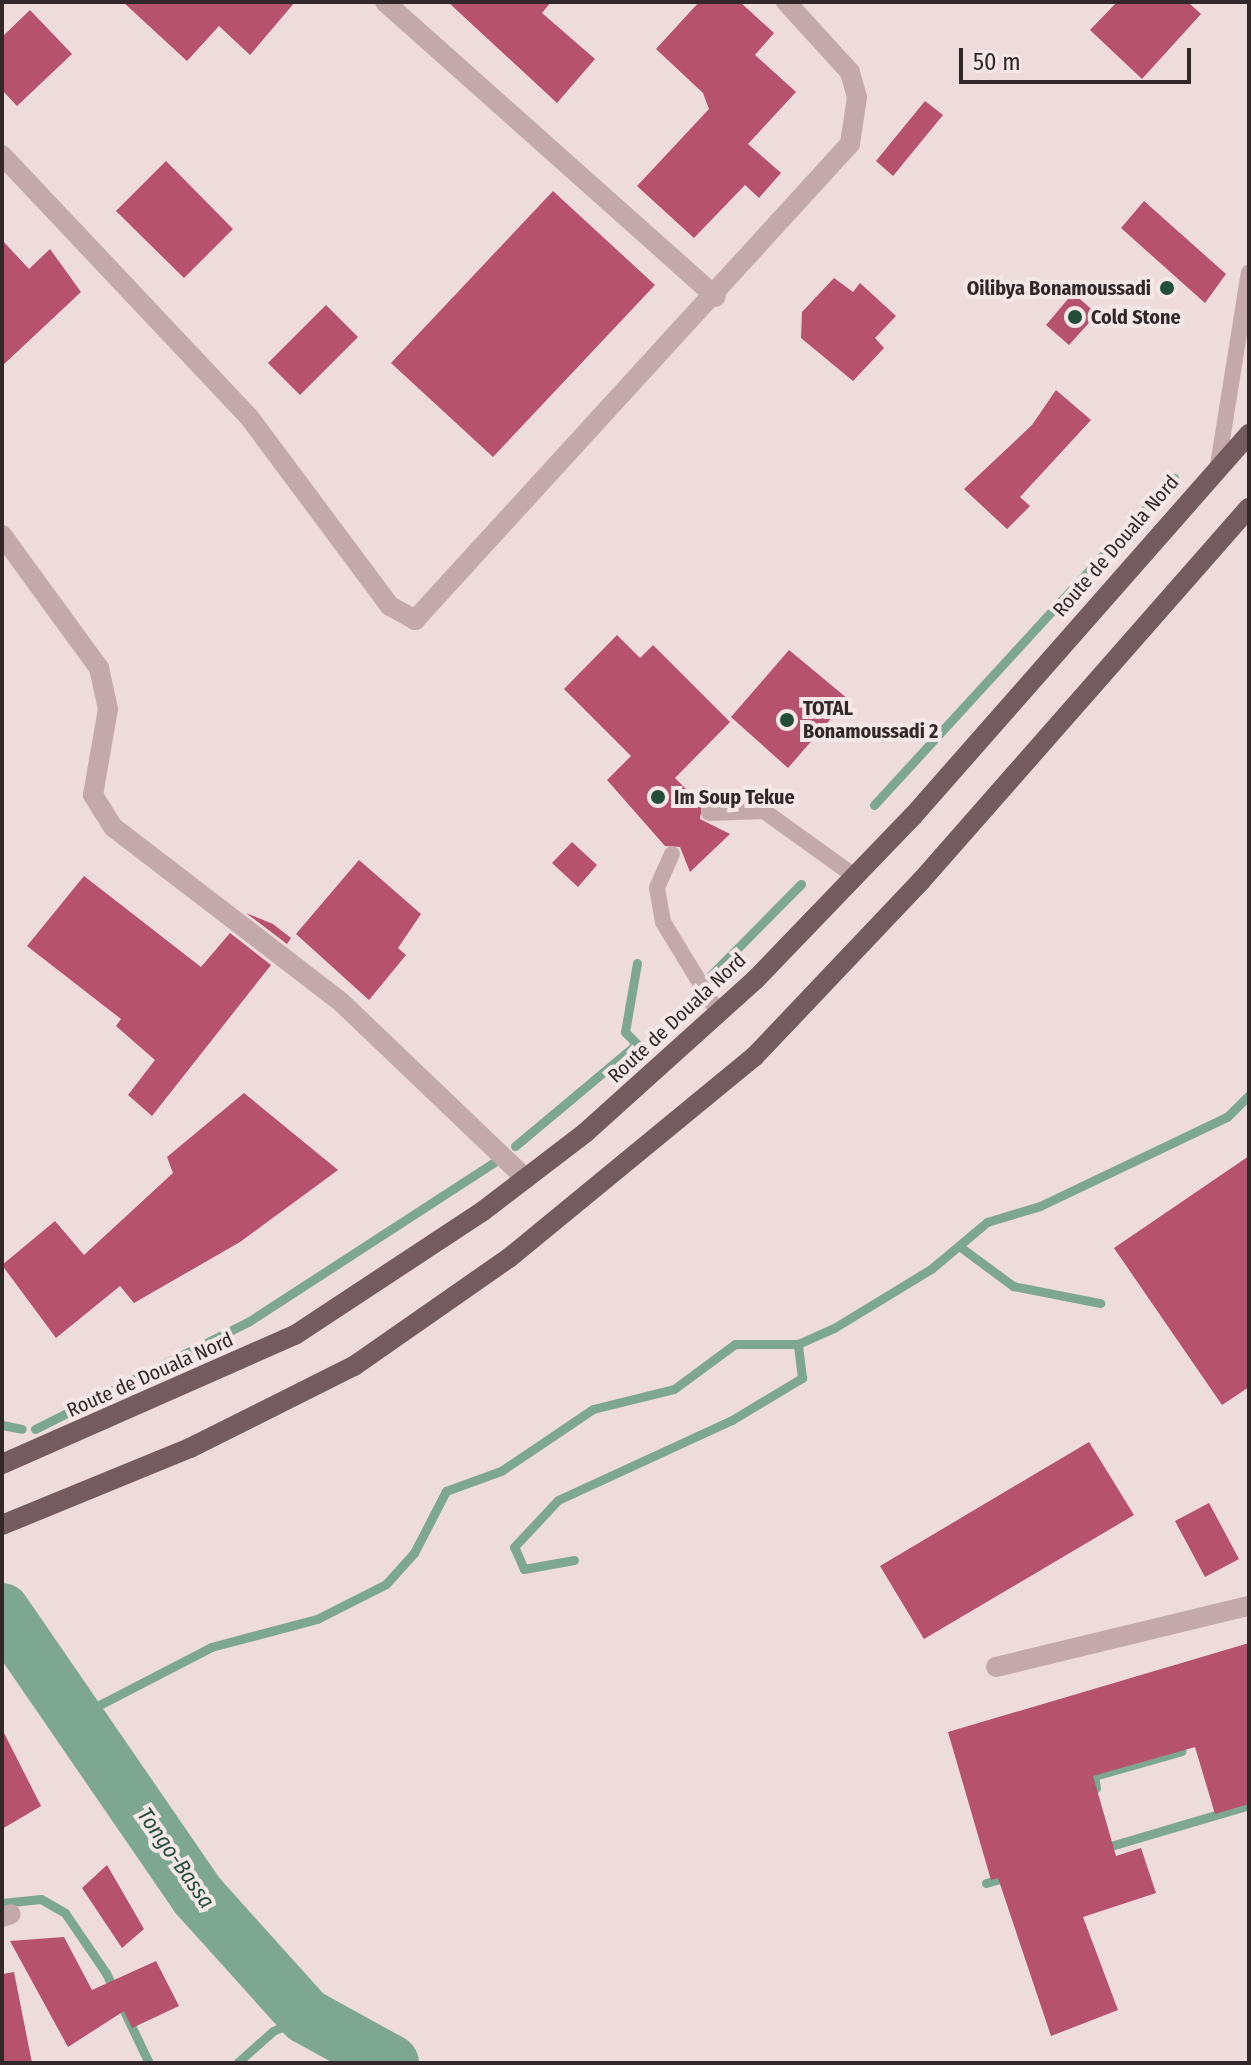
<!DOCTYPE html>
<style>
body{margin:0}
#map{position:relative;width:1251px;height:2065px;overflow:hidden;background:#eedbdb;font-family:"Fira Sans Condensed",sans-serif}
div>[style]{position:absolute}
.stream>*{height:9px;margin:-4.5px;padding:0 4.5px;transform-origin:4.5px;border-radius:4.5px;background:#7ea793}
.river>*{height:56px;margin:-28px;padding:0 28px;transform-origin:28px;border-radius:28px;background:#7ea793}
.building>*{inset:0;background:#b6516e}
.lane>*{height:16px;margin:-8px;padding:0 8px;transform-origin:8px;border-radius:8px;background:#c4a9ab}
.street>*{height:20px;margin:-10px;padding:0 10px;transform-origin:10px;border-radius:10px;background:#c4a9ab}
.primary>*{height:20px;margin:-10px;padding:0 10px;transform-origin:10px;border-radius:10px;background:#735b5f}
.dots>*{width:22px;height:22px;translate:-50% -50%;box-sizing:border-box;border:4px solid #f6e7e7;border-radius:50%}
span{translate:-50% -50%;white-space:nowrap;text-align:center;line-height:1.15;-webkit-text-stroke:8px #f6e7e7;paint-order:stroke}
.poi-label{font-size:20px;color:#32282a;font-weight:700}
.right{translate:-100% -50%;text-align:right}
.left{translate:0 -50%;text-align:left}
.street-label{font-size:20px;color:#32282a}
.water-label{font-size:22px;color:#234e3a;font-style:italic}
.frame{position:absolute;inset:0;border:4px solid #32282a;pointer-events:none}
.scale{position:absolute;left:959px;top:48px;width:232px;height:36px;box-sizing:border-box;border:4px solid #32282a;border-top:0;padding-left:10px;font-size:24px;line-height:28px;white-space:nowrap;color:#32282a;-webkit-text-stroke:6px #f6e7e7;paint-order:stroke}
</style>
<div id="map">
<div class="stream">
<i style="left:874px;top:805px;width:444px;rotate:-47.5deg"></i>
<i style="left:711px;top:975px;width:128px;rotate:-45.3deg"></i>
<i style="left:515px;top:1146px;width:159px;rotate:-39.9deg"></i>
<i style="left:637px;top:1044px;width:17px;rotate:-135deg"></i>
<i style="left:625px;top:1032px;width:70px;rotate:-80.1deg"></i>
<i style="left:959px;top:1246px;width:67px;rotate:36.5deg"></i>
<i style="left:1013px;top:1286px;width:89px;rotate:11.1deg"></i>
<i style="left:2px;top:1425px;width:20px;rotate:11deg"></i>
<i style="left:35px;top:1429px;width:238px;rotate:-26.7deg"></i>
<i style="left:248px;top:1322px;width:293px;rotate:-33deg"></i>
<i style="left:574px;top:1560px;width:51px;rotate:169.8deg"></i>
<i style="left:524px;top:1569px;width:24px;rotate:-114deg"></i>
<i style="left:514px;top:1547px;width:64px;rotate:-46.9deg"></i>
<i style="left:558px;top:1500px;width:192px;rotate:-24.7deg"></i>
<i style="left:732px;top:1420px;width:82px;rotate:-31deg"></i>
<i style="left:802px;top:1378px;width:34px;rotate:-97deg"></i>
<i style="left:80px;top:1715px;width:148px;rotate:-27.4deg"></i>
<i style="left:211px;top:1647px;width:110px;rotate:-14.8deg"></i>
<i style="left:317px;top:1619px;width:77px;rotate:-26.9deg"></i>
<i style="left:386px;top:1584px;width:42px;rotate:-47.9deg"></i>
<i style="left:414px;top:1553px;width:70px;rotate:-62.7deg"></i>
<i style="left:446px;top:1491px;width:59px;rotate:-20deg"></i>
<i style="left:501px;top:1471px;width:111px;rotate:-34deg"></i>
<i style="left:593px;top:1409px;width:83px;rotate:-13.9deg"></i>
<i style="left:674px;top:1389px;width:76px;rotate:-36.4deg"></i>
<i style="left:735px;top:1344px;width:63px"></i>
<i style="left:798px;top:1344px;width:39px;rotate:-24deg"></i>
<i style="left:834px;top:1328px;width:114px;rotate:-31.3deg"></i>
<i style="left:931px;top:1269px;width:73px;rotate:-40deg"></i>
<i style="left:987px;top:1222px;width:55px;rotate:-16.8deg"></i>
<i style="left:1040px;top:1206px;width:207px;rotate:-25.5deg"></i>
<i style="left:1227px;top:1117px;width:31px;rotate:-45deg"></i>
<i style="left:1096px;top:1788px;width:12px;rotate:-99deg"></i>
<i style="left:1094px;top:1776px;width:91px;rotate:-15.9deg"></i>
<i style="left:1104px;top:1848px;width:151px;rotate:-16.5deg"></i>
<i style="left:986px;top:1883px;width:25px;rotate:-16deg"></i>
<i style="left:2px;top:1903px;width:39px;rotate:-6deg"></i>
<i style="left:41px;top:1899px;width:28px;rotate:30deg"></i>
<i style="left:65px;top:1913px;width:73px;rotate:55.7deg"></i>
<i style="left:106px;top:1973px;width:100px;rotate:64.5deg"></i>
<i style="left:237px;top:2063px;width:48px;rotate:-41.6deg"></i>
<i style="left:273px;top:2031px;width:36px;rotate:-24deg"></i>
</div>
<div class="river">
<i style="left:2px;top:1611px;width:345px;rotate:55.5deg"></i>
<i style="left:197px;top:1895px;width:163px;rotate:48deg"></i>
<i style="left:306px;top:2016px;width:97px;rotate:28.9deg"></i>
</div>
<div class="building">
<i style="clip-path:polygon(123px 2px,295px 2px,250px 55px,219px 26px,187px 61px)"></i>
<i style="clip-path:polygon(448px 2px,551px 2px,542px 13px,595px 59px,557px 103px)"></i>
<i style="clip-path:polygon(699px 2px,740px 2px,774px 33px,755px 55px,796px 92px,748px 144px,781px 173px,759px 198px,745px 185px,694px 238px,637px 186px,709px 109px,703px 93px,656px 49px)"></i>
<i style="clip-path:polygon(1117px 2px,1188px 2px,1201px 14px,1142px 79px,1090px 30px)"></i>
<i style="clip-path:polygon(30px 10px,72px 54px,17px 106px,2px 90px,2px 37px)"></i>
<i style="clip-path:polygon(925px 101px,943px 115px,893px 176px,876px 161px)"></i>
<i style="clip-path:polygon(166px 161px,233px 229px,184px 278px,116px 211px)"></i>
<i style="clip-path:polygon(553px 191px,655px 285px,493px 457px,391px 363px)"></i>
<i style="clip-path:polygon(1144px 201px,1226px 274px,1205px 303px,1121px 228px)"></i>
<i style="clip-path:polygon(2px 240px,29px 269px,50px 249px,81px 292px,2px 366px)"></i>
<i style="clip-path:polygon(834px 278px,853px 292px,860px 283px,896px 316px,875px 338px,884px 348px,853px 381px,801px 338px,802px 312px)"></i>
<i style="clip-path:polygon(1073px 293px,1097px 314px,1069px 345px,1046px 325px)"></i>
<i style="clip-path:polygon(326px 305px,358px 337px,300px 395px,268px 363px)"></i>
<i style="clip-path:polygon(1056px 390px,1091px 420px,1020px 497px,1030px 506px,1007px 529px,964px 489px,1032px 425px)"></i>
<i style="clip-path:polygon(617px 635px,640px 658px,653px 645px,730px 722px,675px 778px,702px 805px,700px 819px,730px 834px,690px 872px,680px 847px,665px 846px,607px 780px,631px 756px,564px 689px)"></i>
<i style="clip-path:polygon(789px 650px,848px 699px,788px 768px,731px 717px)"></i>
<i style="clip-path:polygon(572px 842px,597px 865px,578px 887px,552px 863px)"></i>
<i style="clip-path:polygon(359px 860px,421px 914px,398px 948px,406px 955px,369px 1000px,296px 934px)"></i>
<i style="clip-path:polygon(84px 876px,201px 967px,230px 933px,271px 965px,152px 1116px,128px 1095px,155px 1060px,116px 1026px,121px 1019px,27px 946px)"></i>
<i style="clip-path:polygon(246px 913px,273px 924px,291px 938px,287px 944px)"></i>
<i style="clip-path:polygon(244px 1093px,338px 1170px,240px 1242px,134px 1303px,120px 1286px,56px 1338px,2px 1265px,55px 1221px,84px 1255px,173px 1173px,167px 1157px)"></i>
<i style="clip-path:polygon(1249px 1156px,1249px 1387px,1222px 1405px,1114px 1248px)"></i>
<i style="clip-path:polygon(1089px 1442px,1134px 1515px,924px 1639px,880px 1566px)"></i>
<i style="clip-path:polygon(1209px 1503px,1239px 1559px,1205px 1577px,1175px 1521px)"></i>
<i style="clip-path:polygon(1249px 1643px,1249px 1804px,1215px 1814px,1195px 1747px,1093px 1776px,1116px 1856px,1141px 1848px,1156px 1893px,1083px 1917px,1118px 2010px,1051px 2036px,998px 1878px,991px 1880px,948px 1732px)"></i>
<i style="clip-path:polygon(2px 1729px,41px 1806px,2px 1829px)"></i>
<i style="clip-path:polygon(107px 1865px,144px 1929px,122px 1948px,82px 1888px)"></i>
<i style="clip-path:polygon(64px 1937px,92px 1990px,156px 1961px,179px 2006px,132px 2028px,124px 2011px,68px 2047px,10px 1941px)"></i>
<i style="clip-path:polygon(14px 1972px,32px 2063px,2px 2063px,2px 1974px)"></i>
</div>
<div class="lane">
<i style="left:1218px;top:465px;width:195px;rotate:-80.9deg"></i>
<i style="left:709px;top:813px;width:55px;rotate:-2.1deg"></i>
<i style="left:764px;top:811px;width:113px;rotate:35.7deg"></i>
<i style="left:672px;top:854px;width:37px;rotate:114deg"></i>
<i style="left:657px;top:888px;width:35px;rotate:80deg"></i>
<i style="left:663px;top:922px;width:108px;rotate:58.7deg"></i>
</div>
<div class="street">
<i style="left:385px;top:2px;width:443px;rotate:41.7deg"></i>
<i style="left:2px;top:155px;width:360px;rotate:46.7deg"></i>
<i style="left:249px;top:417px;width:236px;rotate:53.3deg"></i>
<i style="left:390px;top:606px;width:29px;rotate:29deg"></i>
<i style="left:415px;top:620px;width:645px;rotate:-47.58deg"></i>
<i style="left:850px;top:144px;width:48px;rotate:-81.5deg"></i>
<i style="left:857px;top:97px;width:26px;rotate:-106deg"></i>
<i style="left:850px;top:72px;width:95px;rotate:-132.4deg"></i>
<i style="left:2px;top:535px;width:165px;rotate:53.9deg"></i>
<i style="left:99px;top:668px;width:42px;rotate:77.6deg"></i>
<i style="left:108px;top:709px;width:87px;rotate:99.9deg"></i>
<i style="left:93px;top:795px;width:38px;rotate:58deg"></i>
<i style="left:113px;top:827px;width:287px;rotate:37.5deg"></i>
<i style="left:341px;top:1002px;width:256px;rotate:43.7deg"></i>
<i style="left:996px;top:1667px;width:260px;rotate:-13.6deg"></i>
<i style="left:2px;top:1917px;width:9px;rotate:-18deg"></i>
</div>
<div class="primary">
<i style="left:2px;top:1464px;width:320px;rotate:-23.8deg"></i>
<i style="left:295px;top:1335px;width:225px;rotate:-33.4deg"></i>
<i style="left:483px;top:1211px;width:128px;rotate:-37.4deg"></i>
<i style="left:585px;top:1133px;width:229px;rotate:-42deg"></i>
<i style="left:755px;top:980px;width:228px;rotate:-46.1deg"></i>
<i style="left:913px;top:816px;width:509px;rotate:-48.67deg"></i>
<i style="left:2px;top:1525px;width:203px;rotate:-22.3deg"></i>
<i style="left:190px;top:1448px;width:183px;rotate:-26.6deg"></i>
<i style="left:354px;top:1366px;width:189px;rotate:-34.9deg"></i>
<i style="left:509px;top:1258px;width:317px;rotate:-39.4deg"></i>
<i style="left:754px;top:1057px;width:243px;rotate:-46.5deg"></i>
<i style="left:921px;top:881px;width:497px;rotate:-48.7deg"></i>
</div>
<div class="dots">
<i style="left:1167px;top:288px;background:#234e3a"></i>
<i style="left:1075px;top:317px;background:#234e3a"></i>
<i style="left:787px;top:720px;background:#234e3a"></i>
<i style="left:658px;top:797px;background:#234e3a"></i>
</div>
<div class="poi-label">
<span class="right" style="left:1151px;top:288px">Oilibya Bonamoussadi</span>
<span class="left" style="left:1091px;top:317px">Cold Stone</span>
<span class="left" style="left:803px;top:720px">TOTAL<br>Bonamoussadi 2</span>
<span class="left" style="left:674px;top:797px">Im Soup Tekue</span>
</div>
<div class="street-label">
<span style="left:1116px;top:546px;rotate:-49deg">Route de Douala Nord</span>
<span style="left:677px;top:1018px;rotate:-43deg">Route de Douala Nord</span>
<span style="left:150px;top:1375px;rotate:-24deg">Route de Douala Nord</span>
</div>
<div class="water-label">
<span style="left:176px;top:1858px;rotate:55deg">Tongo-Bassa</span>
</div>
<div class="frame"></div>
<div class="scale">50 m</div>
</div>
